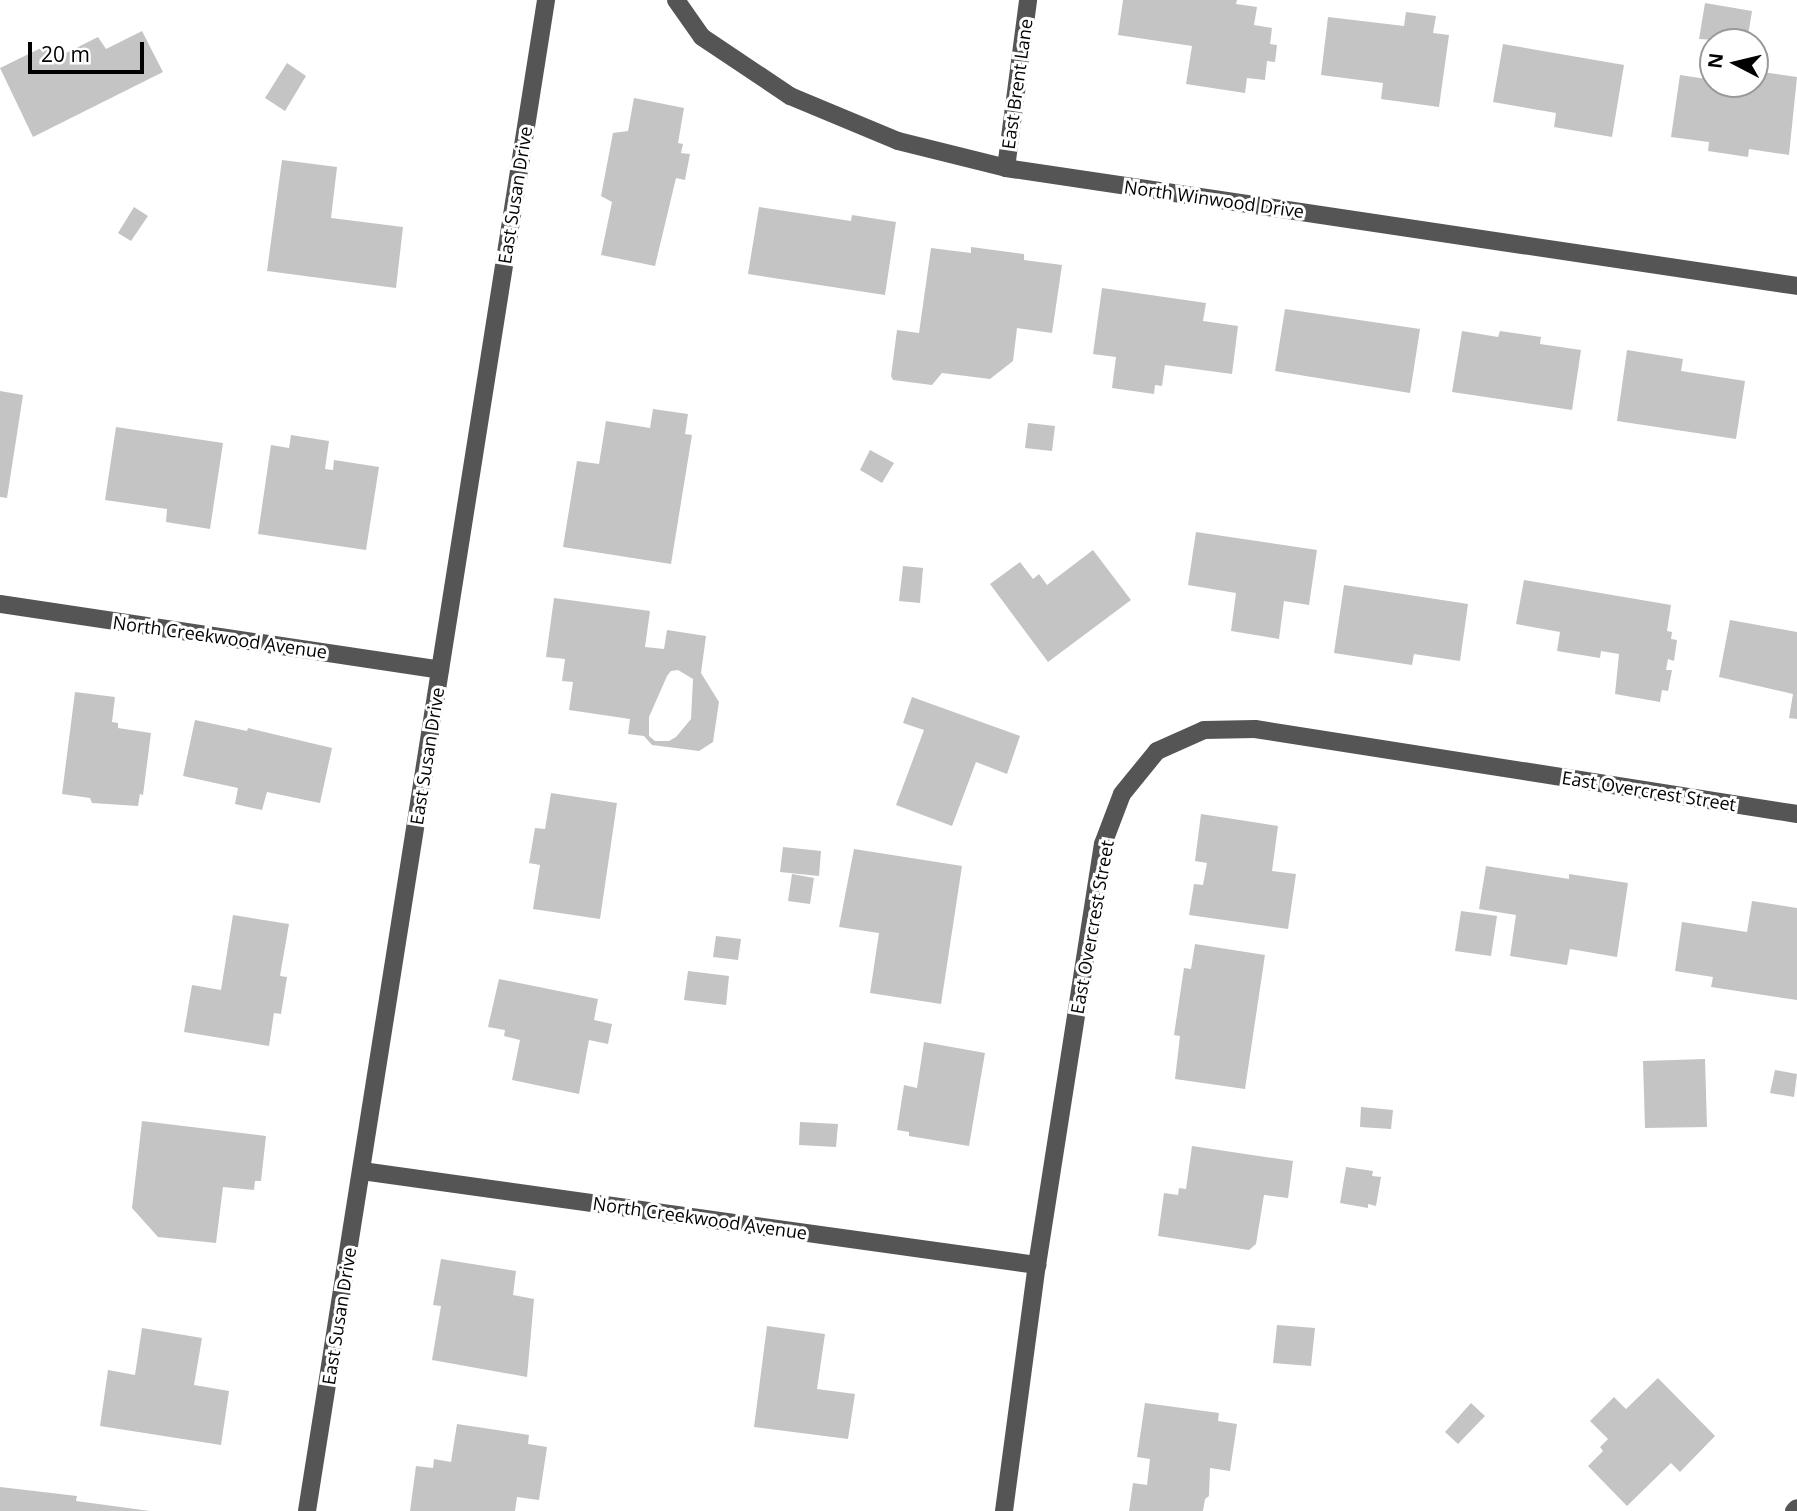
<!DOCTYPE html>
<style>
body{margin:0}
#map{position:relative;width:1797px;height:1511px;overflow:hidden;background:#fff;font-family:"Open Sans",sans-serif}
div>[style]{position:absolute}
.building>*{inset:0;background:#c4c4c4}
.minor>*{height:18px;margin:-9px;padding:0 9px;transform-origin:9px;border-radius:9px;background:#555}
span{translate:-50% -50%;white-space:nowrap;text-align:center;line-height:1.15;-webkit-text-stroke:6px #fff;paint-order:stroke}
.street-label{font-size:18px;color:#000}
.north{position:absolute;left:1699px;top:28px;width:70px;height:70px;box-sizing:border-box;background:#fff;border:2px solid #999;border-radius:50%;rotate:277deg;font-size:19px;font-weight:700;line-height:28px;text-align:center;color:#000}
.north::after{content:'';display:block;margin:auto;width:24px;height:32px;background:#000;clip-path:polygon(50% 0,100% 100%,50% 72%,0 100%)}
.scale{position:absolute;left:28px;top:42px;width:116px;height:32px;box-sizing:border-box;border:4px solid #000;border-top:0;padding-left:9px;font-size:21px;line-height:24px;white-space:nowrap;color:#000;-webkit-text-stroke:5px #fff;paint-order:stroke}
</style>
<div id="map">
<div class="building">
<i style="clip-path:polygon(1123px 0,1237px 0,1236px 4px,1257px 7px,1254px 25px,1272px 28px,1270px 44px,1277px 45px,1275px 62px,1267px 61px,1265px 80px,1247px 78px,1245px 93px,1186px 84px,1192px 46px,1118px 35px)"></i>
<i style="clip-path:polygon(1705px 3px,1752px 11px,1747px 42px,1699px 39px)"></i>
<i style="clip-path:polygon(1406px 12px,1436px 16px,1433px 33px,1449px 35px,1439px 107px,1381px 99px,1383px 83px,1321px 75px,1328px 17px,1404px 26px)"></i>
<i style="clip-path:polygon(142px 31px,163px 72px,33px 137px,0 68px,45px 46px,52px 60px,98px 37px,106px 49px)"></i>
<i style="clip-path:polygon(1503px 44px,1624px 65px,1612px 137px,1554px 127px,1556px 113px,1493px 102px)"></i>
<i style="clip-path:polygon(287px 63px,306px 76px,285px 111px,265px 98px)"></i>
<i style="clip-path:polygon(1755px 71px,1797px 77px,1789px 155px,1749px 149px,1748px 157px,1708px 151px,1709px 142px,1671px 137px,1680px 75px,1713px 80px,1713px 84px,1755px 84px)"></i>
<i style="clip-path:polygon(634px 98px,684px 108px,678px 143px,683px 144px,681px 153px,690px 154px,685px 180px,676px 178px,655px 266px,601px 255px,612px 202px,601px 196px,613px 133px,628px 131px)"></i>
<i style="clip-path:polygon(282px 160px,337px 167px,331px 218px,403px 227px,396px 288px,267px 271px)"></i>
<i style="clip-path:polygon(134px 207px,148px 216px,131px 241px,118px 233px)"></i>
<i style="clip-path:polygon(759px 207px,851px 221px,852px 215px,896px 222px,885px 295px,748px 274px)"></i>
<i style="clip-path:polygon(971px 247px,1024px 254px,1024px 260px,1062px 265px,1052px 333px,1017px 328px,1013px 361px,990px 379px,942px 373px,932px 385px,893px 380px,891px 376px,897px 330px,919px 333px,931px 248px,971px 253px)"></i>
<i style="clip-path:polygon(1102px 288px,1206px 303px,1203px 321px,1238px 326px,1232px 374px,1165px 365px,1162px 386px,1155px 385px,1154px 394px,1112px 388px,1116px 357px,1093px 354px)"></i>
<i style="clip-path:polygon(1285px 309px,1420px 329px,1410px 393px,1275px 371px)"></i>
<i style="clip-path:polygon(1462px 331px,1498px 337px,1500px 331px,1541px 337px,1540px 344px,1581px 350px,1572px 410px,1452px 392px)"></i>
<i style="clip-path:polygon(1627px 350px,1683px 359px,1681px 371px,1745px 381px,1736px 439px,1617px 421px)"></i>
<i style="clip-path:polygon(0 391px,23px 395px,7px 498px,0 497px)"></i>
<i style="clip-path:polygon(653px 409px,688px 414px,685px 434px,692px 435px,671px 564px,563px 547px,577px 461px,599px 464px,606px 421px,650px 428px)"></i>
<i style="clip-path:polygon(1028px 423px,1055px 426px,1052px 451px,1025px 448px)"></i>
<i style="clip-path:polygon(116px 427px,223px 443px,210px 529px,166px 522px,167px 509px,105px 500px)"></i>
<i style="clip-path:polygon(291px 435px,329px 441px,325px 469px,333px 470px,334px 460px,379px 467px,366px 550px,258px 534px,271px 445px,289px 448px)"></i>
<i style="clip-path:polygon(870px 450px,894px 463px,882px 483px,860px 470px)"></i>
<i style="clip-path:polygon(1196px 532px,1317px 550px,1309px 605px,1284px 601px,1279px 639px,1231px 631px,1236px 593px,1188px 585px)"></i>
<i style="clip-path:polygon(1093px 550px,1131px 600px,1048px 662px,990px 584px,1020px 562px,1033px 579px,1039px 574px,1047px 585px)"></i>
<i style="clip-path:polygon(903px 566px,923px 568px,920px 603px,899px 601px)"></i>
<i style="clip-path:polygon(1524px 580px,1671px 605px,1667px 631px,1672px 632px,1671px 639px,1677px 640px,1674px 661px,1668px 659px,1666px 670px,1672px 670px,1668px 691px,1662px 690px,1660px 702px,1615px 694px,1619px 654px,1601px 651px,1600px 658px,1557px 651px,1560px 632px,1516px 624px)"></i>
<i style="clip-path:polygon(1344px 585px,1468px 604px,1460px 661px,1414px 654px,1412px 665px,1334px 653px)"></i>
<i style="clip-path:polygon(evenodd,554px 598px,650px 611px,645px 647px,664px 649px,667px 630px,706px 636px,701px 673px,719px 702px,713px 742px,699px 751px,652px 745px,644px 736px,628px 734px,630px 719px,569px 710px,573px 682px,562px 681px,565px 659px,546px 657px,554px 598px,678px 670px,693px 679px,691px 719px,676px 737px,669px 741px,655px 741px,649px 736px,649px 717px,667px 676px,671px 671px,678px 670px)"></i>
<i style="clip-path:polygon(1730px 620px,1797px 632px,1797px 719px,1789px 718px,1793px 694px,1719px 677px)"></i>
<i style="clip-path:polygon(75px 692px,115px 697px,112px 722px,118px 723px,118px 728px,151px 733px,143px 795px,140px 794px,138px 806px,92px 803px,90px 798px,62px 794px)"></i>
<i style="clip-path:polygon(912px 697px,1020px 736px,1007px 774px,976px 762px,952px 826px,896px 805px,924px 730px,903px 723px)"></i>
<i style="clip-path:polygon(195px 720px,247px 731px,248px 728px,332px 748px,320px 803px,267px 792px,262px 810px,235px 804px,238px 788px,183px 776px)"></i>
<i style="clip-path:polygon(551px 793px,617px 803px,600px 919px,533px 909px,540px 865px,529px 863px,535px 828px,545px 829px)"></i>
<i style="clip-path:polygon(1201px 814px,1278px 826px,1272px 871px,1296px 874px,1288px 929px,1189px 915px,1194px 884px,1203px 885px,1207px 863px,1195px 861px)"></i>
<i style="clip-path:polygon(783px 847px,821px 851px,819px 876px,780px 872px)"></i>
<i style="clip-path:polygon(854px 849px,962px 866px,941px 1004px,870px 993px,879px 933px,839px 927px)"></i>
<i style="clip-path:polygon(1486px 866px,1569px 879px,1569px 874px,1628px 883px,1617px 957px,1570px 949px,1567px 965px,1510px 956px,1516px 915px,1479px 909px)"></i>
<i style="clip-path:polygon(792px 874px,814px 878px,810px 904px,788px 901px)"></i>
<i style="clip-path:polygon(1752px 901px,1797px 908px,1797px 1000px,1711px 987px,1713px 977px,1675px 971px,1682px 922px,1747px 932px)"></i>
<i style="clip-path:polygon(1461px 911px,1497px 916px,1491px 956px,1455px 951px)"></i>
<i style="clip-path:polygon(233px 915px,289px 924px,280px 976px,287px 977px,281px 1014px,274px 1013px,269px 1046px,184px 1032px,192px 985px,221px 990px)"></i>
<i style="clip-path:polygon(716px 936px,741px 939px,738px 960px,713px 957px)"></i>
<i style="clip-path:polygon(1195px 944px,1265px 955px,1245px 1089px,1175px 1079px,1180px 1036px,1174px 1035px,1184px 968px,1191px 969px)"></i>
<i style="clip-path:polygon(688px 971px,729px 976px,726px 1005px,684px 1000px)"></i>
<i style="clip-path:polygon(499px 979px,598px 999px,594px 1020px,612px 1024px,608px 1044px,589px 1040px,579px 1094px,512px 1080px,520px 1040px,504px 1036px,505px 1030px,488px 1027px)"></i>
<i style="clip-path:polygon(924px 1042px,985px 1053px,969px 1146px,909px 1136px,909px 1132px,897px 1130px,904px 1085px,917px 1088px)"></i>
<i style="clip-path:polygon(1705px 1059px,1707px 1127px,1645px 1128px,1643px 1061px)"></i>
<i style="clip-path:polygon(1775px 1070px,1797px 1074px,1794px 1097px,1770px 1093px)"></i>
<i style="clip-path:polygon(1361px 1107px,1393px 1110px,1391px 1129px,1360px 1127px)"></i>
<i style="clip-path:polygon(142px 1121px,266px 1136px,261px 1181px,255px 1181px,254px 1190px,223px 1187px,216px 1243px,158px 1237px,132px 1208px)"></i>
<i style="clip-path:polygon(800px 1122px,838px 1124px,836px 1147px,799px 1145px)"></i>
<i style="clip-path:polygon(1192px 1146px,1293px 1161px,1288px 1198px,1264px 1195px,1256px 1244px,1249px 1250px,1158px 1236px,1164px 1193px,1178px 1195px,1179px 1188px,1186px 1189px)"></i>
<i style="clip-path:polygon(1346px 1167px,1373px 1171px,1372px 1176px,1381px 1177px,1376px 1206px,1368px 1204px,1368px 1208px,1340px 1203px)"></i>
<i style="clip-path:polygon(441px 1259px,516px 1271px,513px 1295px,534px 1299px,527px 1377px,432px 1360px,441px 1306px,433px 1305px)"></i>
<i style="clip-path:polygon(1277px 1325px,1315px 1328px,1311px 1366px,1273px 1363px)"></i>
<i style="clip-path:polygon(767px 1326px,825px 1334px,817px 1389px,855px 1394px,848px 1439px,754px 1427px)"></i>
<i style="clip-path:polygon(142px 1328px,202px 1338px,194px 1385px,229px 1391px,221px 1445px,100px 1426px,108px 1370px,135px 1375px)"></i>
<i style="clip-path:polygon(1658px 1378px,1715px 1436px,1680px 1472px,1671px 1463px,1627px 1506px,1588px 1466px,1603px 1451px,1600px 1447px,1608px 1439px,1590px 1421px,1614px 1397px,1626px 1409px)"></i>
<i style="clip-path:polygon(1145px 1403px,1219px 1413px,1218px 1421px,1237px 1424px,1230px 1471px,1210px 1468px,1209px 1496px,1205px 1499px,1203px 1511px,1129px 1511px,1133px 1483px,1147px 1485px,1150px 1459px,1137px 1457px)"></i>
<i style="clip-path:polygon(1471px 1403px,1485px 1416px,1458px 1444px,1445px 1432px)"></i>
<i style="clip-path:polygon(457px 1424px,529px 1435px,528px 1444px,547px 1447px,539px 1500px,517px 1497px,515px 1511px,410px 1511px,416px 1466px,433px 1468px,434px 1459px,451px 1462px)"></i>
<i style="clip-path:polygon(0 1487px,77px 1496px,76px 1501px,150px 1511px,0 1511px)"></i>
</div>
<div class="minor">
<i style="left:676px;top:0;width:45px;rotate:54.9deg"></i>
<i style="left:702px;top:37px;width:106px;rotate:33.8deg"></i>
<i style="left:790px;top:96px;width:117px;rotate:22.6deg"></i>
<i style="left:898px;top:141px;width:111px;rotate:14deg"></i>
<i style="left:1006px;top:168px;width:800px;rotate:8.48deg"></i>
<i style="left:1006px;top:168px;width:169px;rotate:-82.5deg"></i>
<i style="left:0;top:604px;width:445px;rotate:8.5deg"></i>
<i style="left:362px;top:1171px;width:682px;rotate:7.93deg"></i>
<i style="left:307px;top:1511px;width:1530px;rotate:-81.01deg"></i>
<i style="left:1004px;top:1511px;width:248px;rotate:-82.4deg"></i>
<i style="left:1037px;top:1265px;width:426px;rotate:-81.1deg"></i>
<i style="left:1103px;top:844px;width:53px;rotate:-69.2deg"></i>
<i style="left:1122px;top:794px;width:55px;rotate:-50.9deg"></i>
<i style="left:1157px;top:751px;width:51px;rotate:-24.1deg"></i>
<i style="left:1204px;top:730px;width:51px;rotate:-1.1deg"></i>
<i style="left:1255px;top:729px;width:549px;rotate:8.91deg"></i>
<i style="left:1794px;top:1511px;width:4px;rotate:-45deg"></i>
</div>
<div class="street-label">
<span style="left:1017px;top:84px;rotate:-82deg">East Brent Lane</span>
<span style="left:515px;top:195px;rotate:-81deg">East Susan Drive</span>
<span style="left:1214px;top:199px;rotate:8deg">North Winwood Drive</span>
<span style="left:220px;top:637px;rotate:8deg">North Creekwood Avenue</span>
<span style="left:427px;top:756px;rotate:-81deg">East Susan Drive</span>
<span style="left:1649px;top:791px;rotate:9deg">East Overcrest Street</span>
<span style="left:1092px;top:927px;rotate:-80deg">East Overcrest Street</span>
<span style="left:700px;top:1218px;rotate:8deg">North Creekwood Avenue</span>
<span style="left:339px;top:1316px;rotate:-81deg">East Susan Drive</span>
</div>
<div class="north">N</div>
<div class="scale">20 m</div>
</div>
